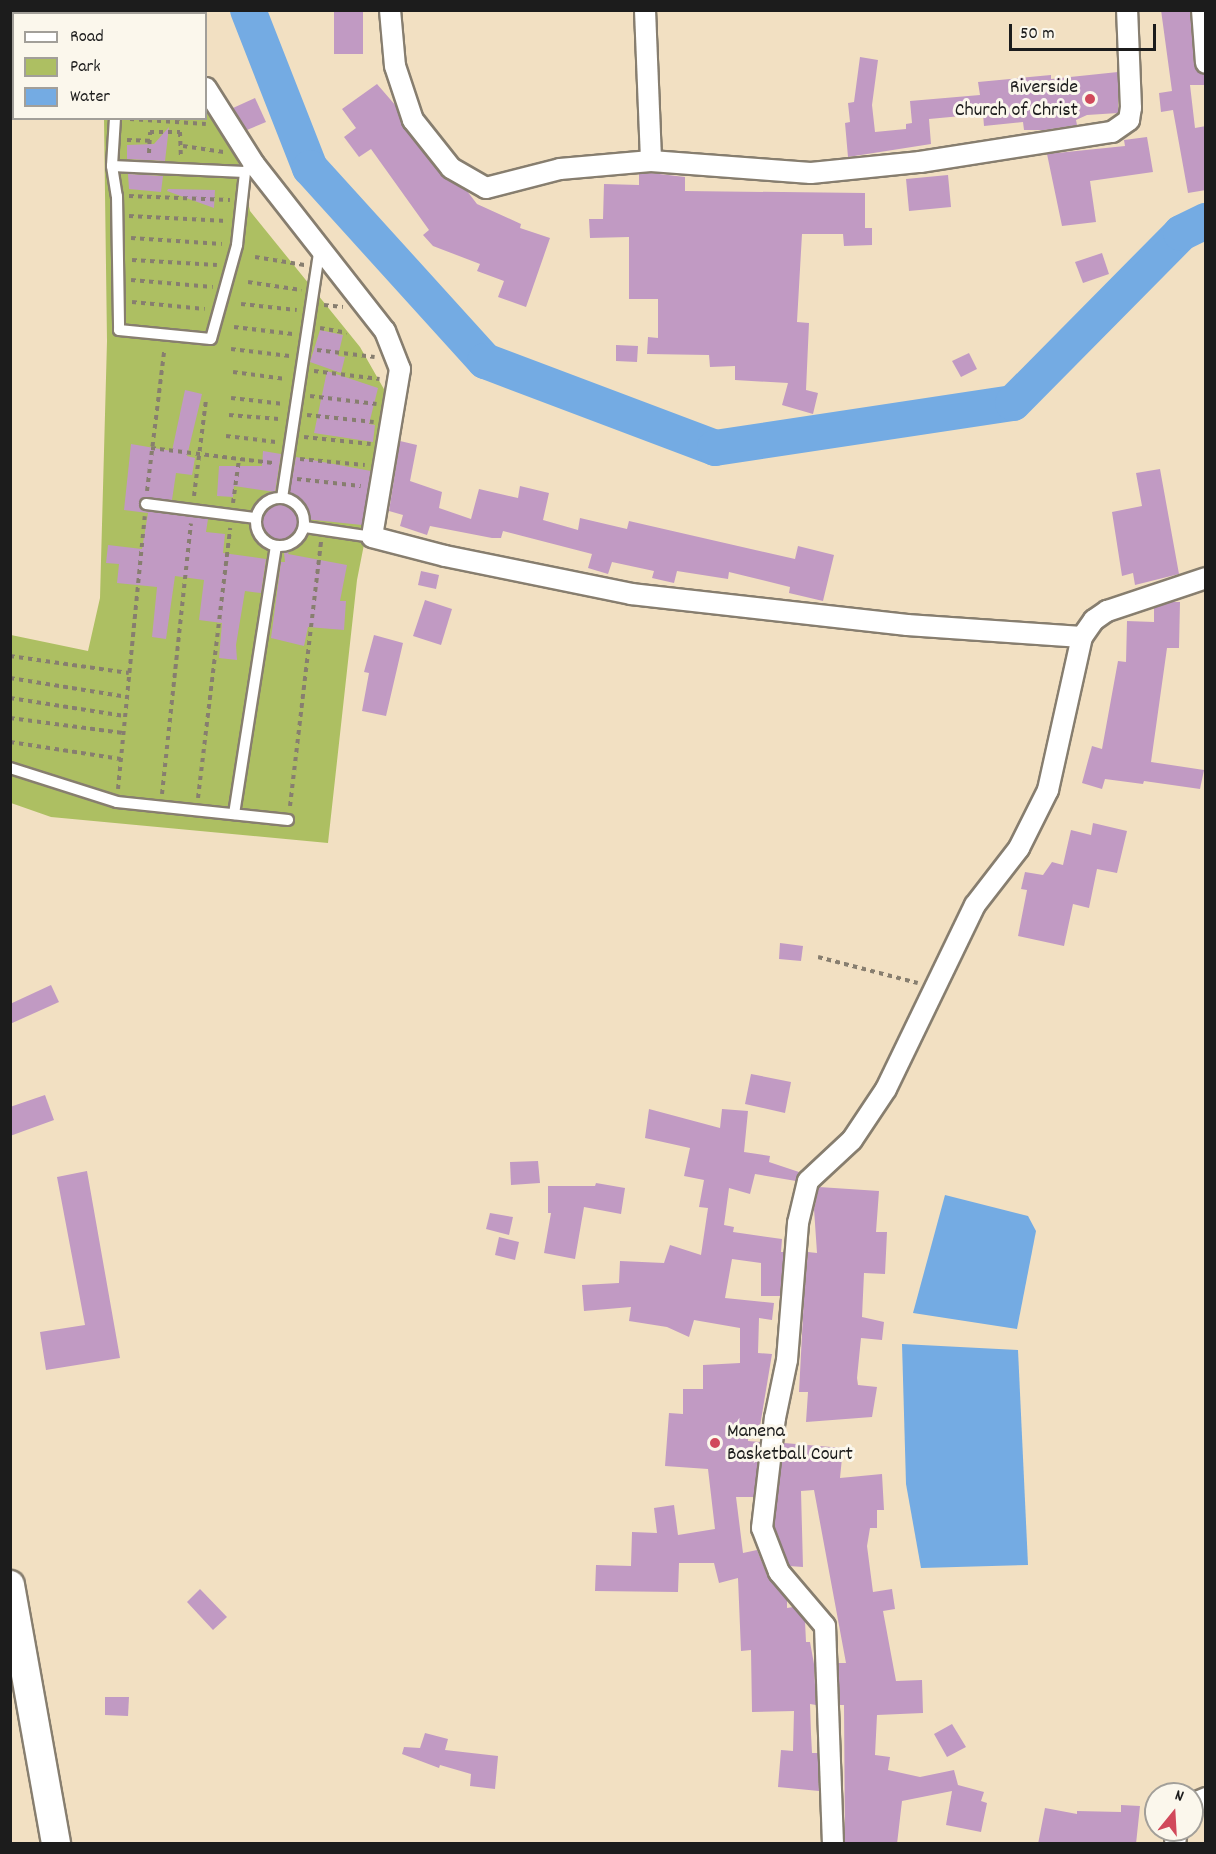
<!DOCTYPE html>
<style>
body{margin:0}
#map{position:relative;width:1216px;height:1854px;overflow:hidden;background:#f2e0c2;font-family:Dekko,sans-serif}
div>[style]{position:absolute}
.green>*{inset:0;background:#adbf62}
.water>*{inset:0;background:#74abe3}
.river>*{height:36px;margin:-18px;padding:0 18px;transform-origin:18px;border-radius:18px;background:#74abe3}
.building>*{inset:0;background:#c19ac3}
.path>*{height:4px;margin-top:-2px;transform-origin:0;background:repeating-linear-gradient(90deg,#877e6f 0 4.5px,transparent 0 9px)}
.roads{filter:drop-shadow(2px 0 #877e6f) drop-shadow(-2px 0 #877e6f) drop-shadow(0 2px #877e6f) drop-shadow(0 -2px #877e6f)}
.lane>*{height:10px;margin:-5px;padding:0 5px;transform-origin:5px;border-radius:5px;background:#fff}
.lane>.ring{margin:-5px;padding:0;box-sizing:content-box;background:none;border:10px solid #fff;border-radius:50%}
.street>*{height:20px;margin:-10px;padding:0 10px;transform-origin:10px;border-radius:10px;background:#fff}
.secondary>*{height:28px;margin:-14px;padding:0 14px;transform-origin:14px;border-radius:14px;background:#fff}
.dots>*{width:16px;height:16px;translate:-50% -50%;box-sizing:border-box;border:3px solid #fbf7ec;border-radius:50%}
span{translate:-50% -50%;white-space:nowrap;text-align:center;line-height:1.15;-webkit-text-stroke:6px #fbf7ec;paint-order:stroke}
.poi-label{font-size:20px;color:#1c1c1c}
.right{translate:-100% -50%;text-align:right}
.left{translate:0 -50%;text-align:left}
.frame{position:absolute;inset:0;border:12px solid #1c1c1c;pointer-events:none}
.legend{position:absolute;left:12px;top:12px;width:195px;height:108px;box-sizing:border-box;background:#fbf7ec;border:2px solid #a29f99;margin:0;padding:8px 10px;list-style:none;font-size:18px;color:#1c1c1c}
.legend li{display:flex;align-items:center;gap:12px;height:30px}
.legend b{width:30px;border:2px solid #a29f99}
.north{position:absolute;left:1144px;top:1782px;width:60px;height:60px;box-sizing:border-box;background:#fbf7ec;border:2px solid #a29f99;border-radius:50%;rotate:18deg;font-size:16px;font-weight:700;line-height:24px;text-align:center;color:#1c1c1c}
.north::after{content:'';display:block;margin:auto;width:21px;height:27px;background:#d1495b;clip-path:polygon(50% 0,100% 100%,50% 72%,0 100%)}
.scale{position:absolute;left:1009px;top:24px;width:147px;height:27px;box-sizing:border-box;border:3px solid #1c1c1c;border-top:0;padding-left:8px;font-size:18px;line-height:21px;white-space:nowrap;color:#1c1c1c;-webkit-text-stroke:4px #fbf7ec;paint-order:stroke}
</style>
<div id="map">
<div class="green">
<i style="clip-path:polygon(206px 97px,239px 164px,250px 211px,360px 347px,385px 391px,370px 514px,357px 580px,328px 843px,51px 817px,11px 803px,11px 635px,88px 651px,100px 598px,107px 341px,104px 119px,206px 118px)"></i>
</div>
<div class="water">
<i style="clip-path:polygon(945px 1195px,1028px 1216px,1036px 1231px,1017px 1329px,913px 1313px)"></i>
<i style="clip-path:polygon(902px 1344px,1018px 1350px,1028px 1565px,921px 1568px,906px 1484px)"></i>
</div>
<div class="river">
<i style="left:248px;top:10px;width:170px;rotate:68.6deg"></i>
<i style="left:310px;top:168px;width:261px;rotate:47.8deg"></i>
<i style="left:485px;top:361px;width:246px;rotate:20.7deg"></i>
<i style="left:715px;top:448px;width:301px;rotate:-8.6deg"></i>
<i style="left:1013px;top:403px;width:239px;rotate:-45.3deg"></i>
<i style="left:1181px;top:233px;width:28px;rotate:-26deg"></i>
</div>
<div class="building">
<i style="clip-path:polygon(334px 10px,363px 10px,363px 54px,334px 54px)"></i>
<i style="clip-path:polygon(1161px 10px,1190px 10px,1194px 64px,1206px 75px,1206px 85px,1190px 85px,1195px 128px,1206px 126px,1206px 190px,1188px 193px,1173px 110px,1161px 112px,1159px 93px,1172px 91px)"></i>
<i style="clip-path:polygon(860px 57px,878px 60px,872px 105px,875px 132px,906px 129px,906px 124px,912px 123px,910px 101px,980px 95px,978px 82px,1051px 75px,1051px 79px,1118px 72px,1118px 113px,1087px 115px,1076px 120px,1077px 125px,1044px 130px,1024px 130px,1023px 122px,984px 126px,983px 114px,929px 119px,931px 144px,848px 157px,845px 123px,850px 122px,848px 103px,854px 102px)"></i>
<i style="clip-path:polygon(377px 84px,396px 106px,404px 127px,442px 176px,467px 191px,477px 204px,521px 224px,520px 228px,550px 238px,526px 307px,498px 297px,504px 281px,477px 271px,480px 264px,433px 246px,423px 235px,429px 230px,371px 149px,359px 157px,344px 137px,356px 128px,342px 109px)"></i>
<i style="clip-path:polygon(255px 98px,266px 122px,247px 130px,233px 108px)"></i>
<i style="clip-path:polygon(169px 127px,165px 161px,127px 159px,127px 145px,154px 144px)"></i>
<i style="clip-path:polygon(1147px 137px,1153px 172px,1090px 181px,1096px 222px,1062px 226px,1047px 154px,1125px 146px,1124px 140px)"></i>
<i style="clip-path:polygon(651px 173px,685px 177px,685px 191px,865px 193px,865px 228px,872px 228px,872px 245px,844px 246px,843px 234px,802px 234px,797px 322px,809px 323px,806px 390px,818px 393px,813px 414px,782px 405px,788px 383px,735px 380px,735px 366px,710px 367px,709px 355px,647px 354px,648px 337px,658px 338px,658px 299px,629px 299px,629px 237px,590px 238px,589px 219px,603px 219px,604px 184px,639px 185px,639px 174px)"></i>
<i style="clip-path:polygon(128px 174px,163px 176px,161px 192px,129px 189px)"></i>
<i style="clip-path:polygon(948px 175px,951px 207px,909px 211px,906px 179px)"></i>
<i style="clip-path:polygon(168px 189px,215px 190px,214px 208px,167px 191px)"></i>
<i style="clip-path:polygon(1102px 253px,1109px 274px,1083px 283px,1075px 262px)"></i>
<i style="clip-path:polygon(320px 330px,343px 335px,338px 356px,345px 357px,341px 373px,310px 362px)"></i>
<i style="clip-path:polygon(616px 345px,638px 346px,637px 362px,616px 361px)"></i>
<i style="clip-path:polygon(969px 353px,977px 369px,961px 377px,952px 361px)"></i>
<i style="clip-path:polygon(327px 371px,378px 388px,369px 424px,375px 425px,373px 442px,314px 433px)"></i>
<i style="clip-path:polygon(185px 390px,202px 394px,187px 456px,195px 458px,192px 475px,176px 473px,172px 500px,144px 497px,139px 506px,145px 511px,208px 519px,206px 532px,225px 534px,223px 553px,266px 559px,261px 593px,245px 591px,236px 645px,237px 660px,219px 658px,222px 623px,199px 620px,204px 580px,175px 576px,166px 639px,152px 637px,157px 587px,117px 583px,119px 564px,106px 563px,108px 545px,142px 549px,148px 513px,124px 510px,131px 444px,172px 451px)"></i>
<i style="clip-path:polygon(400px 441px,417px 445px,410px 481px,442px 492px,439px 508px,471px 519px,479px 489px,518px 498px,520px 486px,549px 493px,543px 520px,578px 530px,580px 518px,627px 529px,629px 521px,795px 559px,798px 546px,834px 555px,823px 601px,789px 593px,790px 587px,729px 572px,728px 579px,677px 571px,674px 583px,652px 578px,654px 571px,612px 562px,608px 574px,588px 568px,592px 554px,503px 531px,501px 538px,492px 538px,430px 526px,427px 535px,400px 526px,403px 515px,389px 511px)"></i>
<i style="clip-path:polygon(263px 451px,281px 454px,275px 492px,234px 486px,233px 497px,217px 496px,219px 466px,262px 466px)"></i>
<i style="clip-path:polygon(296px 457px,371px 471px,362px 525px,305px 519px,298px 525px,299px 531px,288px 554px,347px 565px,340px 601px,346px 601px,344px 630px,308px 627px,304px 646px,271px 638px,281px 562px,285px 562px,283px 544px,277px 540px,270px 543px,260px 524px,275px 495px,278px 504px,288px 502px)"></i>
<i style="clip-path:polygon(1160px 469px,1179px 574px,1135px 585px,1133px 573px,1122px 576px,1112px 512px,1142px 506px,1136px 473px)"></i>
<i style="clip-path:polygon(421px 571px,439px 575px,436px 589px,418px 585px)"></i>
<i style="clip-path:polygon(425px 600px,452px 609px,441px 645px,413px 636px)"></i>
<i style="clip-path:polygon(1172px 602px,1180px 602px,1179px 648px,1167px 648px,1151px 762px,1204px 770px,1200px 789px,1144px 781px,1143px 784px,1105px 779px,1102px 789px,1082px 783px,1092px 746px,1102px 749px,1118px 661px,1126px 662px,1127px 621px,1154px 622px,1154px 608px)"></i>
<i style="clip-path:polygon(374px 635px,403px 643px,386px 716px,362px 711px,369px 673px,364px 672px)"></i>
<i style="clip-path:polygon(1093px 823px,1127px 831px,1117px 873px,1097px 869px,1089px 908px,1073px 904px,1064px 946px,1018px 936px,1027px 890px,1021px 889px,1025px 872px,1043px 875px,1052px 862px,1063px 865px,1071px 830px,1091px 835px)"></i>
<i style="clip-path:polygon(780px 943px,803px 946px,801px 961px,779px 959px)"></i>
<i style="clip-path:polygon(51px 985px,59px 1002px,10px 1024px,10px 1004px)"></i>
<i style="clip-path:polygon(751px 1074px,791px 1082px,785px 1113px,745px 1104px)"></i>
<i style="clip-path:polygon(45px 1095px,54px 1120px,10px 1136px,10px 1107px)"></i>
<i style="clip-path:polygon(649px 1109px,720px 1128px,722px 1109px,748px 1111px,744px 1152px,770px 1156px,769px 1162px,799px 1172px,796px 1181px,755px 1174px,750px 1194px,729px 1188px,724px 1225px,734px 1227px,733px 1232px,782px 1239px,781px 1252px,784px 1252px,780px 1296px,761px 1296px,761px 1263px,732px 1259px,725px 1298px,774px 1303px,772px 1320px,759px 1318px,758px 1353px,772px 1354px,760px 1426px,748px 1427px,748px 1441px,760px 1442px,754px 1497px,736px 1497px,743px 1553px,757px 1550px,768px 1577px,787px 1599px,787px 1608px,793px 1607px,805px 1621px,806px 1642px,810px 1642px,814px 1664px,816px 1705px,810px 1704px,811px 1734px,812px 1753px,818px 1753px,819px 1791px,778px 1787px,781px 1750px,793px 1751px,794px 1711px,752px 1712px,751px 1650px,741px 1651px,738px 1578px,719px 1583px,714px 1563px,679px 1563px,678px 1592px,595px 1591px,596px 1565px,631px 1566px,632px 1532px,657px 1533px,654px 1508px,674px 1505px,678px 1535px,715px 1529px,708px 1469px,665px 1466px,669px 1413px,683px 1414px,683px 1389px,703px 1389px,703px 1365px,740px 1363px,740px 1328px,694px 1320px,689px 1337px,667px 1327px,629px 1321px,631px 1307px,584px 1311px,582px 1285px,619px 1283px,620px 1261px,664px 1263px,670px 1245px,701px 1255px,708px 1208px,699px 1207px,704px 1180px,684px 1176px,690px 1148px,645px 1138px)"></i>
<i style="clip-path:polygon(538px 1161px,540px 1183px,511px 1185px,510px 1162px)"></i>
<i style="clip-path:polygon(87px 1171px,120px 1358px,46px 1370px,40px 1332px,85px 1325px,57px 1177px)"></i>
<i style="clip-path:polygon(596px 1183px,625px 1188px,621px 1214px,584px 1207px,575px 1259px,544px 1253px,551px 1213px,548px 1213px,548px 1186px,595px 1186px)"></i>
<i style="clip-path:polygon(819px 1187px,879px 1191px,876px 1232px,887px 1232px,885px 1274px,864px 1273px,862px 1317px,884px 1322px,882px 1340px,861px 1338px,857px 1378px,858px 1385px,877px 1387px,872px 1417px,806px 1422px,808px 1392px,799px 1392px,804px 1296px,808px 1252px,817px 1253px,814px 1209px)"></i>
<i style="clip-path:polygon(490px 1213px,513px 1217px,509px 1235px,486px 1229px)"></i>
<i style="clip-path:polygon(499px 1237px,519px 1242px,515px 1260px,495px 1255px)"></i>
<i style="clip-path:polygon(784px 1443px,843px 1448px,840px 1478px,882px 1474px,884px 1510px,877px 1510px,877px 1528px,870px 1528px,867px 1546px,873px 1592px,892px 1589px,895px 1609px,883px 1611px,896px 1681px,922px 1680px,923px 1713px,877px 1715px,875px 1755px,890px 1757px,888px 1770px,920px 1777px,954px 1770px,958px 1785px,984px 1792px,981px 1801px,987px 1803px,981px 1832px,946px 1825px,952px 1791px,902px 1801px,897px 1844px,845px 1844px,844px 1705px,840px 1705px,838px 1663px,846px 1663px,814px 1490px,801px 1491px,803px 1567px,789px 1566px,774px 1526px)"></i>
<i style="clip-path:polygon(200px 1589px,227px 1617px,213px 1630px,187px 1602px)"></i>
<i style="clip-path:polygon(105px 1697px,129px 1697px,128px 1716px,105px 1715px)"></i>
<i style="clip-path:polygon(952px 1724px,966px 1747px,947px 1757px,934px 1734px)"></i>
<i style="clip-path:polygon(425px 1733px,448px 1739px,445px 1750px,498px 1756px,495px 1789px,470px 1786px,471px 1774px,440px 1765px,439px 1768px,402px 1754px,404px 1747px,420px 1748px)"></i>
<i style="clip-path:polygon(1121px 1805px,1140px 1806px,1136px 1844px,1038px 1844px,1045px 1808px,1077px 1814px,1077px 1811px,1121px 1812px)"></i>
</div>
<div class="path">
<i style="left:130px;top:119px;width:76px;rotate:3.8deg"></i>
<i style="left:127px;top:140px;width:23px;rotate:2deg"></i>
<i style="left:183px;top:146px;width:41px;rotate:8.3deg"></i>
<i style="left:149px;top:153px;width:21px;rotate:-87deg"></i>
<i style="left:150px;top:132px;width:30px"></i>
<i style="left:180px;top:132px;width:25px;rotate:88deg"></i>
<i style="left:129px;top:196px;width:101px;rotate:2.3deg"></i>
<i style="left:129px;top:216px;width:98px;rotate:2.9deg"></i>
<i style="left:131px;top:238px;width:91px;rotate:3.8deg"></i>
<i style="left:255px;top:257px;width:50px;rotate:9.3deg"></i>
<i style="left:132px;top:260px;width:85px;rotate:3.4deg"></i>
<i style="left:131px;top:280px;width:82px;rotate:4.9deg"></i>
<i style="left:248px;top:282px;width:54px;rotate:8.6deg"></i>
<i style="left:132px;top:302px;width:73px;rotate:5.5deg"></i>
<i style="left:241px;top:304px;width:56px;rotate:6.1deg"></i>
<i style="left:324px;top:305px;width:19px;rotate:6deg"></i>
<i style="left:234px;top:327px;width:59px;rotate:6.8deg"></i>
<i style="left:320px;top:328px;width:27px;rotate:10deg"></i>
<i style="left:231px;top:349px;width:59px;rotate:6.8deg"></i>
<i style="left:317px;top:350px;width:58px;rotate:6.9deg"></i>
<i style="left:314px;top:371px;width:66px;rotate:6.9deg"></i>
<i style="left:233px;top:372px;width:53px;rotate:7.5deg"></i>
<i style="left:310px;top:396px;width:67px;rotate:6.8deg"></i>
<i style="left:231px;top:398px;width:53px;rotate:6.5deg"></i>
<i style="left:229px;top:415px;width:50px;rotate:4.6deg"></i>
<i style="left:307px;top:415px;width:67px;rotate:6deg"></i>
<i style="left:226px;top:436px;width:50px;rotate:6.8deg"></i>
<i style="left:304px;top:437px;width:67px;rotate:6deg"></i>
<i style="left:151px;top:448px;width:123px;rotate:7deg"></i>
<i style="left:300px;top:459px;width:65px;rotate:5.3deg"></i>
<i style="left:297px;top:479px;width:64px;rotate:6.2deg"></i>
<i style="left:147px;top:491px;width:140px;rotate:-83deg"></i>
<i style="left:194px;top:496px;width:98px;rotate:-82.9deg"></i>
<i style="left:233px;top:503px;width:44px;rotate:-82.2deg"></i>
<i style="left:10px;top:656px;width:120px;rotate:8.1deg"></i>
<i style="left:10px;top:678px;width:119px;rotate:9.2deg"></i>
<i style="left:10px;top:698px;width:116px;rotate:8.9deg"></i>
<i style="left:10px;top:718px;width:114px;rotate:7.6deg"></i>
<i style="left:10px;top:742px;width:112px;rotate:8.7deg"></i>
<i style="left:118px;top:789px;width:274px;rotate:-84.4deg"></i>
<i style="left:162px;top:794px;width:272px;rotate:-83.9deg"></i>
<i style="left:198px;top:798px;width:272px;rotate:-83.2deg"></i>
<i style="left:290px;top:806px;width:266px;rotate:-83.3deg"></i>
<i style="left:818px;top:957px;width:103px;rotate:14.6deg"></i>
</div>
<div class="roads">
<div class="lane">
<i style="left:115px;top:118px;width:48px;rotate:93.6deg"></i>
<i style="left:112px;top:166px;width:30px;rotate:81deg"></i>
<i style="left:117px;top:196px;width:134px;rotate:89.1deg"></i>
<i style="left:119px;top:330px;width:92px;rotate:5.6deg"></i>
<i style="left:211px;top:339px;width:98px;rotate:-74.5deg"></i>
<i style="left:237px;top:245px;width:73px;rotate:-83.7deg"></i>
<i style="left:112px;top:166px;width:133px;rotate:2.6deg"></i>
<i style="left:245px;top:172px;width:7px;rotate:-45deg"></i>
<i class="ring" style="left:256px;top:498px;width:38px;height:38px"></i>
<i style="left:282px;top:498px;width:254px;rotate:-81.4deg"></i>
<i style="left:146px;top:504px;width:111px;rotate:7.3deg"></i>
<i style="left:305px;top:527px;width:68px;rotate:8.5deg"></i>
<i style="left:10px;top:768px;width:112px;rotate:17.6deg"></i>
<i style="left:117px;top:802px;width:172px;rotate:6deg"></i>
<i style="left:234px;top:814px;width:270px;rotate:-81.1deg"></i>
</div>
<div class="street">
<i style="left:80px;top:10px;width:9px;rotate:27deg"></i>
<i style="left:390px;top:10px;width:56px;rotate:84.9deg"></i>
<i style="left:395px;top:66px;width:57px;rotate:71.6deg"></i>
<i style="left:413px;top:120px;width:61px;rotate:51.6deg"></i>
<i style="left:451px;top:168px;width:40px;rotate:29.7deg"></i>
<i style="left:486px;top:188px;width:76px;rotate:-14.4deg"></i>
<i style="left:560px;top:169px;width:91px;rotate:-5deg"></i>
<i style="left:651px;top:161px;width:160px;rotate:4.3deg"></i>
<i style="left:811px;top:173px;width:110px;rotate:-5.8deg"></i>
<i style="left:920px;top:162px;width:194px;rotate:-8.9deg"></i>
<i style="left:1112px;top:132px;width:21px;rotate:-35deg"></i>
<i style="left:1129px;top:120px;width:12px;rotate:-81deg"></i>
<i style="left:1131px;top:108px;width:98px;rotate:-92.3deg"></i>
<i style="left:645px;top:10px;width:151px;rotate:87.7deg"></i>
<i style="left:1202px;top:10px;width:53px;rotate:85.7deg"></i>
<i style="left:206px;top:88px;width:90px;rotate:57.7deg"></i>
<i style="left:254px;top:164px;width:212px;rotate:51.9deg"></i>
<i style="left:385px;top:331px;width:41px;rotate:68.5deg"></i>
<i style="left:400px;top:369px;width:170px;rotate:99.5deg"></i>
<i style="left:372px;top:537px;width:75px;rotate:14.6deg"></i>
<i style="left:445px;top:556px;width:190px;rotate:11.5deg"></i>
<i style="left:631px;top:594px;width:278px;rotate:6.4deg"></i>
<i style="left:907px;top:625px;width:175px;rotate:3.9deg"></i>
<i style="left:1192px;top:1804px;width:15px;rotate:-23deg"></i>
<i style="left:833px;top:1844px;width:218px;rotate:-92.1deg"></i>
<i style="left:825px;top:1626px;width:71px;rotate:-130.4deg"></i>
<i style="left:779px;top:1572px;width:47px;rotate:-111.1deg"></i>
<i style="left:762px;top:1528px;width:111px;rotate:-83.3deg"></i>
<i style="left:775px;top:1418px;width:59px;rotate:-78.3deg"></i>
<i style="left:787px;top:1360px;width:137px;rotate:-85.4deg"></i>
<i style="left:798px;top:1223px;width:43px;rotate:-76.6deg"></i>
<i style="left:808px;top:1181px;width:60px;rotate:-43deg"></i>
<i style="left:852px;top:1140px;width:61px;rotate:-56.3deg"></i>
<i style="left:886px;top:1089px;width:204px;rotate:-64.2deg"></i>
<i style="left:975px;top:905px;width:72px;rotate:-52.3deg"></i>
<i style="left:1019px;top:848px;width:65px;rotate:-63.4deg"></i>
<i style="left:1048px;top:790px;width:157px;rotate:-77.5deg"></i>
<i style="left:1082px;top:637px;width:21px;rotate:-55deg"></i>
<i style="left:1094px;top:620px;width:16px;rotate:-35deg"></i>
<i style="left:1107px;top:611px;width:104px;rotate:-18.4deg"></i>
<i style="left:1175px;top:1844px;width:14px;rotate:-82deg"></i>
</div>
<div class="secondary">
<i style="left:10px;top:1585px;width:263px;rotate:79.9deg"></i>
</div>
</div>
<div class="dots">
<i style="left:1090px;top:99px;background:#d1495b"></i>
<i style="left:715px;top:1443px;background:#d1495b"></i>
</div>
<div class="poi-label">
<span class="right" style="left:1078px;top:100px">Riverside<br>Church of Christ</span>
<span class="left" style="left:727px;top:1444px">Manena<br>Basketball Court</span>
</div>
<div class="frame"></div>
<ul class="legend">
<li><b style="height:8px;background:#fff"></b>Road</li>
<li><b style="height:16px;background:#adbf62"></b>Park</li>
<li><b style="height:16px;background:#74abe3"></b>Water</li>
</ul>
<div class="north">N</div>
<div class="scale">50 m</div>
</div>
